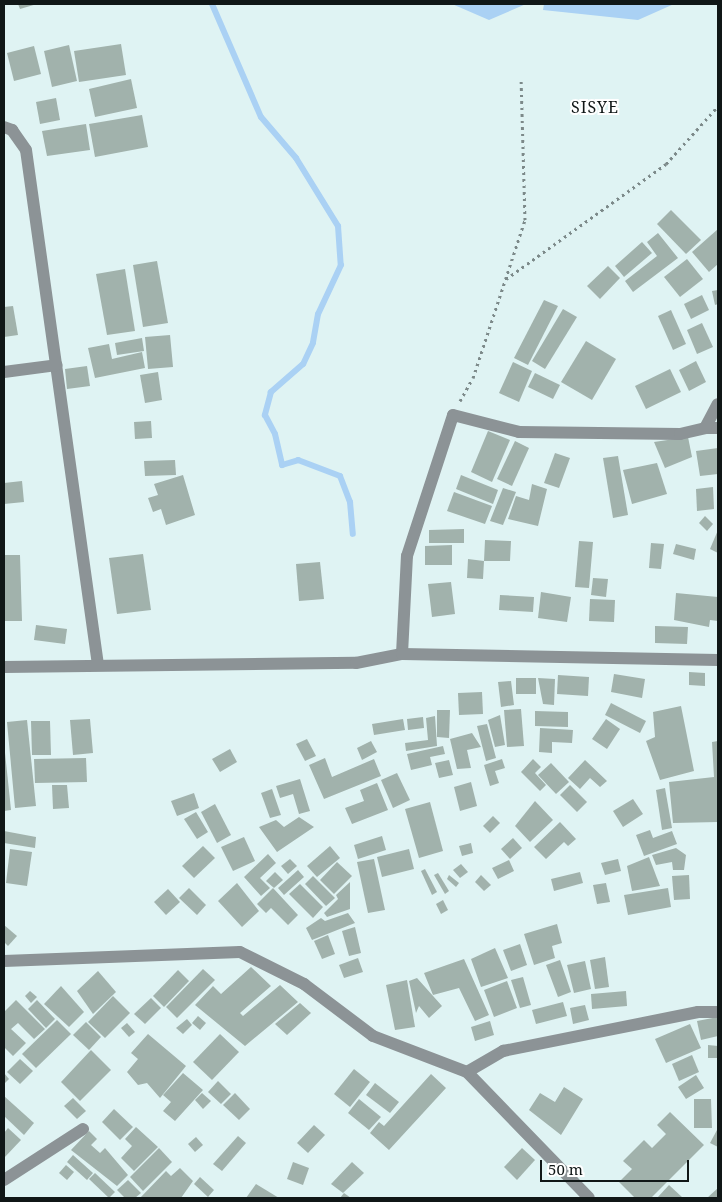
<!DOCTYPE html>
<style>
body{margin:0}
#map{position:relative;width:722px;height:1202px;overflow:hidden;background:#dff3f3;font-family:"Noto Serif",serif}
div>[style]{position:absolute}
.water>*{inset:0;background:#aad1f4}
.stream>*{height:6px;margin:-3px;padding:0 3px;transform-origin:3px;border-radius:3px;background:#aad1f4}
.building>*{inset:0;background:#a1b2ac}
.path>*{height:3px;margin-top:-1.5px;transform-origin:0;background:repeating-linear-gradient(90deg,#7c8989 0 2.5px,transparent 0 6.5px)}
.minor>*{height:12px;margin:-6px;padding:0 6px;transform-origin:6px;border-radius:6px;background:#8c9396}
span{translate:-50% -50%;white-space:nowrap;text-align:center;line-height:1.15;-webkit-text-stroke:4px #fff;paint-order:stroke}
.quarter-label{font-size:16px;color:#101717;letter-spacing:1px}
.frame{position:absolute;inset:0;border:5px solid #101717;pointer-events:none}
.scale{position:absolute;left:540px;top:1160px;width:149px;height:22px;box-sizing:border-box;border:2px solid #101717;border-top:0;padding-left:6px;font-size:15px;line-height:18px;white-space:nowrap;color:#101717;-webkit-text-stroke:4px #fff;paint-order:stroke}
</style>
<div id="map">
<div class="water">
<i style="clip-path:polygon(452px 4px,526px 4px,489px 20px)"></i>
<i style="clip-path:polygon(544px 4px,674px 4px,638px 20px,543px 10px)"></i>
</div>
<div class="stream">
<i style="left:212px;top:4px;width:123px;rotate:66.6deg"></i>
<i style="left:261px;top:117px;width:54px;rotate:49.5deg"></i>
<i style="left:296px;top:158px;width:80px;rotate:58.3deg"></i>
<i style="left:338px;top:226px;width:39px;rotate:86deg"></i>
<i style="left:341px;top:265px;width:54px;rotate:115.1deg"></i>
<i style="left:318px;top:314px;width:29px;rotate:100deg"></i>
<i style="left:313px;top:343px;width:23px;rotate:115deg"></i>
<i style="left:303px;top:364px;width:43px;rotate:138.8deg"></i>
<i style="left:271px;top:392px;width:24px;rotate:105deg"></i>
<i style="left:265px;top:415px;width:21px;rotate:62deg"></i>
<i style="left:275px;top:434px;width:32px;rotate:77deg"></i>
<i style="left:282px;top:465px;width:17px;rotate:-17deg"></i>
<i style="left:298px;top:460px;width:45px;rotate:20.9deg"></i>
<i style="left:340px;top:476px;width:28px;rotate:69deg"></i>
<i style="left:350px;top:502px;width:32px;rotate:85deg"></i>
</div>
<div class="building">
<i style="clip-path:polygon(18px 4px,37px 4px,20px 9px)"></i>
<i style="clip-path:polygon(121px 44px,126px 75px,79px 82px,74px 51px)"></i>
<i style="clip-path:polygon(69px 45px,77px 81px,52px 87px,44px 51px)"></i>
<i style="clip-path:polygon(34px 46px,41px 74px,14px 81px,7px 53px)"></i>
<i style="clip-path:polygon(131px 79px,137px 108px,95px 117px,89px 89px)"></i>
<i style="clip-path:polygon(56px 98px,60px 120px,40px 124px,36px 102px)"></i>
<i style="clip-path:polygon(142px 115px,148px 147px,95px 157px,89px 124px)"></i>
<i style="clip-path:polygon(86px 124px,90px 150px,47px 156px,42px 131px)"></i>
<i style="clip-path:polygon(671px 210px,701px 240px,686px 254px,657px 224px)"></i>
<i style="clip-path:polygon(718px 229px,718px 264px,709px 272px,692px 252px)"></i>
<i style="clip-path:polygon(658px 233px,678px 258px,633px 292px,625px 281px,657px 256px,647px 242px)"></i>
<i style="clip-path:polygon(642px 242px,652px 253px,624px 277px,615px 266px)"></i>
<i style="clip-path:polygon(687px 259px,703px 279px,680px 297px,664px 277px)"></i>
<i style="clip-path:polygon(157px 261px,168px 323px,143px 327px,133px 265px)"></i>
<i style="clip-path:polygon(608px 266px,620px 278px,600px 299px,587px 286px)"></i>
<i style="clip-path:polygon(125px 269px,135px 331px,107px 335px,96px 274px)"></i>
<i style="clip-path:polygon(718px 290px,718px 304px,715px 305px,712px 291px)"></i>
<i style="clip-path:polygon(702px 295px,709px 310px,691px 319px,684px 304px)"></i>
<i style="clip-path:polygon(544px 300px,558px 306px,528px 365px,514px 358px)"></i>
<i style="clip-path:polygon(13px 306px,18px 335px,4px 337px,4px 307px)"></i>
<i style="clip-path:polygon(563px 309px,577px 317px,545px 369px,532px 361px)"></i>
<i style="clip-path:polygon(671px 310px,686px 344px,673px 350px,658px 316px)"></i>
<i style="clip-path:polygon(702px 323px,713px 347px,697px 354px,687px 330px)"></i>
<i style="clip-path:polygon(170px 335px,173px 367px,148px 369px,145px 337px)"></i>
<i style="clip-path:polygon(142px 338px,144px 351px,117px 355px,115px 343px)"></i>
<i style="clip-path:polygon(586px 341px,616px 359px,592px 400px,561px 382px)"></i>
<i style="clip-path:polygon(109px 344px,112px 359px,142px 352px,145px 368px,95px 378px,88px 348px)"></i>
<i style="clip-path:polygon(696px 361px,706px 382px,689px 391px,679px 370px)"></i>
<i style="clip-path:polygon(513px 362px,532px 371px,519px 402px,499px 393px)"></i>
<i style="clip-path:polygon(87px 366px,90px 386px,67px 389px,65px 369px)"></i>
<i style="clip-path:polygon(670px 369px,681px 392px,646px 409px,635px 386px)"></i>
<i style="clip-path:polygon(158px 372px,162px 400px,145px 403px,140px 375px)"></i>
<i style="clip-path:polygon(535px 373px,560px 385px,553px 399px,528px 387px)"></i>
<i style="clip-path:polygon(151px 421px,152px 438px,135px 439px,134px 422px)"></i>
<i style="clip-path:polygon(488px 431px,510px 440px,492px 482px,471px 472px)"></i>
<i style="clip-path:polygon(688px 437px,692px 457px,665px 468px,654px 442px)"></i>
<i style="clip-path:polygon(515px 441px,529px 448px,512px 486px,497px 479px)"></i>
<i style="clip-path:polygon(718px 448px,718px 474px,700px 476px,696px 451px)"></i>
<i style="clip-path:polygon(555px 453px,570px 458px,559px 488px,544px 483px)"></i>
<i style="clip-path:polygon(618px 456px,628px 515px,613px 518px,603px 458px)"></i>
<i style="clip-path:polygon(175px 460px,176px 475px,145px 476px,144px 461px)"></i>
<i style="clip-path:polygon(657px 463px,667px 494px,632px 504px,623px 470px)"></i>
<i style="clip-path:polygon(183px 475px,195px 515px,166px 525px,161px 509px,153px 512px,148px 498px,158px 495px,154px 484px)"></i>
<i style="clip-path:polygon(461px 475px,498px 490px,493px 504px,456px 489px)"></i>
<i style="clip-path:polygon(22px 481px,24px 502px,4px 504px,4px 483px)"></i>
<i style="clip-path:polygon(532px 484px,547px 489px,538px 526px,508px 519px,516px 496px,529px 500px)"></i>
<i style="clip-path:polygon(713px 487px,714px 509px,697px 511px,696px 489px)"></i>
<i style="clip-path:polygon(503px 488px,516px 492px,503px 525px,490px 521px)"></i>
<i style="clip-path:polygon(454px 492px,492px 506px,485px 524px,447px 511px)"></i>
<i style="clip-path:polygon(705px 516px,713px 524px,707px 531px,699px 523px)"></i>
<i style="clip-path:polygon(464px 529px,464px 543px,429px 543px,429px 530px)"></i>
<i style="clip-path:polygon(718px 530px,718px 553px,710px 549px)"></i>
<i style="clip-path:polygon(485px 540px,511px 541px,510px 561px,484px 561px,483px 579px,467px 578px,468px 559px,484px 561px)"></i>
<i style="clip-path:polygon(579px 541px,593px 542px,589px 588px,575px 587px)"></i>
<i style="clip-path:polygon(651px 543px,664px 544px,661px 569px,649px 568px)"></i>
<i style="clip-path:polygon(676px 544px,696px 549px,694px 560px,673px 554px)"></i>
<i style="clip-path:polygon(452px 545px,452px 565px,425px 565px,425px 546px)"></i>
<i style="clip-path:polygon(143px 554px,151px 610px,117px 614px,109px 558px)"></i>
<i style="clip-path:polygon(4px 555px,20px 555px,22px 621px,4px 621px)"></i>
<i style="clip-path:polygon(320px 562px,324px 599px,299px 601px,296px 564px)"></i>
<i style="clip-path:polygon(593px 578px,608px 579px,606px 597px,591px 595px)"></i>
<i style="clip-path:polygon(451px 582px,455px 614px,432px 617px,428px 584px)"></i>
<i style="clip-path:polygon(541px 592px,571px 597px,567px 622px,538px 618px)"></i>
<i style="clip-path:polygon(676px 593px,718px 597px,718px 621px,710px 620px,709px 627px,674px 620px)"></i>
<i style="clip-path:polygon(500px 595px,534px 597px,533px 612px,499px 610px)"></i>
<i style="clip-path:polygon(590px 599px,615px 600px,614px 622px,589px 621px)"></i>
<i style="clip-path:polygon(36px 625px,67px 629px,65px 644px,34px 640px)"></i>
<i style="clip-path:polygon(655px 626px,688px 627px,687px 644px,655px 643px)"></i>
<i style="clip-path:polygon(689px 672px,705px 673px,705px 686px,689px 685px)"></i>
<i style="clip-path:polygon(614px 674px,645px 679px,642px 698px,611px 692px)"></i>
<i style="clip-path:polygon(558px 675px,589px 677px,588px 696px,557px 694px)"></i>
<i style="clip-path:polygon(516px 678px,536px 678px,536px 694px,516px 694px)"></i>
<i style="clip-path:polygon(538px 678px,555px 679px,554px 705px,543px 704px)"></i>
<i style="clip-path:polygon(511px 681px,514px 705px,501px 707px,498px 682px)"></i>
<i style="clip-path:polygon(482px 692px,483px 714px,459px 715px,458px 693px)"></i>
<i style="clip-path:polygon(611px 703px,646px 721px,640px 733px,605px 715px)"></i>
<i style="clip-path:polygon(681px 706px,694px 771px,660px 780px,646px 741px,655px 737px,653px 712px)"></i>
<i style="clip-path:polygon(521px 709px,524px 746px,507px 747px,504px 710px)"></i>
<i style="clip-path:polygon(437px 710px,450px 710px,449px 738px,437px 737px)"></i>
<i style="clip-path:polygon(535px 711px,568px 712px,568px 727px,535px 726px)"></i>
<i style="clip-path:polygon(500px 715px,505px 745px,495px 747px,488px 720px)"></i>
<i style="clip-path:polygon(435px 716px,437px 746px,406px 751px,405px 743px,428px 740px,426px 718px)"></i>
<i style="clip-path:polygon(423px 717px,424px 728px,408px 730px,407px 719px)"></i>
<i style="clip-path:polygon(90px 719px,93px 753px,73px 755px,70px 720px)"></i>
<i style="clip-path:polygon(403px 719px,405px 730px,374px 735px,372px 724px)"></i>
<i style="clip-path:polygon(606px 719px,620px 729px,607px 749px,592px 739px)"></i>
<i style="clip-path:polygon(27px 720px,36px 806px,15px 808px,7px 722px)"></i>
<i style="clip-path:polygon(31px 721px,50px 721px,51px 755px,32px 755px)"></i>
<i style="clip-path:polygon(487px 724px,496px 758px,486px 761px,477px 726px)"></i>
<i style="clip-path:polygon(540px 728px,573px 730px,572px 743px,552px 742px,552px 753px,539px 752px)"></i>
<i style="clip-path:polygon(472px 733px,481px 747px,467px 750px,471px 768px,457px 769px,450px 739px)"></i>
<i style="clip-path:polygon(307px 739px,316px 756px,305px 761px,296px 744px)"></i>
<i style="clip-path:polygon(371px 741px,377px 752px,362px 760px,357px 748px)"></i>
<i style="clip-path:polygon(718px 741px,718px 822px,673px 823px,669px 782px,714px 777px,712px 742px)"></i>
<i style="clip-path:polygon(4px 743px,11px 810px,4px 811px)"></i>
<i style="clip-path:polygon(443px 746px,445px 754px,430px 757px,432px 765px,411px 770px,407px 754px)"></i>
<i style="clip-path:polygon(230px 749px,237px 762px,220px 772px,212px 759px)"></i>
<i style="clip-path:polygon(86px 758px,87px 782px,35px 783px,34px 759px)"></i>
<i style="clip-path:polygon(325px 758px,332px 777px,374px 759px,381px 776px,324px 799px,309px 765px)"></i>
<i style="clip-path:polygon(502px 759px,505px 768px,495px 771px,499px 783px,490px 786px,484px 765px)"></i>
<i style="clip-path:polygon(533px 759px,541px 767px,535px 773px,546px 785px,540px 791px,521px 772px)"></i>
<i style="clip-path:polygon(449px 760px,453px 775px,439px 778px,435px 763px)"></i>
<i style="clip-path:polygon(585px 760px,607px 781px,600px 787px,590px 778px,580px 789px,568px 778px)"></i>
<i style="clip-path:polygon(551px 763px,569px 782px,556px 794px,538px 775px)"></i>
<i style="clip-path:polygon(397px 773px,410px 800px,393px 808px,381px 780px)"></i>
<i style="clip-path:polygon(300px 779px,310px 811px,299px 814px,293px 794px,280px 798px,276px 786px)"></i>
<i style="clip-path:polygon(471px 782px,477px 806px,460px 811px,454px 787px)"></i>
<i style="clip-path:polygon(377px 783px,388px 810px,352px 824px,345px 808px,364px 801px,360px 790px)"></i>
<i style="clip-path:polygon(52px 785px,67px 785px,69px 808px,53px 809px)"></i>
<i style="clip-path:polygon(570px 785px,587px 802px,577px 812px,560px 795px)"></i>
<i style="clip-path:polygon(665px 788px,672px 828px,662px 830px,656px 790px)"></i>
<i style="clip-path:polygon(272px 789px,281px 815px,270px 818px,261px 793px)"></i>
<i style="clip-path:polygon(194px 793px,199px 808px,177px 816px,171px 801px)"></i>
<i style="clip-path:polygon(633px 799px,643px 814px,623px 827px,613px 811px)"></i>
<i style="clip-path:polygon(535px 801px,553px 820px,530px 842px,515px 826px)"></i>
<i style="clip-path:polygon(430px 802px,443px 851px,419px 858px,405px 809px)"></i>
<i style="clip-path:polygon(215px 804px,231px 835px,217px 843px,201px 812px)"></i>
<i style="clip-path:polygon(196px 812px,208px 832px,197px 839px,184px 819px)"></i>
<i style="clip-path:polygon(493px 816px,500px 823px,490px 833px,483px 826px)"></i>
<i style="clip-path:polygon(299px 817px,314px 827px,277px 852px,259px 827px,276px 820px,284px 827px)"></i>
<i style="clip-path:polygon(560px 822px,576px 839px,568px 846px,564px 842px,546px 859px,534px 847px)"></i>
<i style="clip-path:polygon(650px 830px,653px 838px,672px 831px,677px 844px,644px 856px,636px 835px)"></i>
<i style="clip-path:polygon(4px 831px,36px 837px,35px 848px,4px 843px)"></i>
<i style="clip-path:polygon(382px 836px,386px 850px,358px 859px,354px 845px)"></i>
<i style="clip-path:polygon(244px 837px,255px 861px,233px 871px,221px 847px)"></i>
<i style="clip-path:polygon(513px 838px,522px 848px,510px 859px,501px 849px)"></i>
<i style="clip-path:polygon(471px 843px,473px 853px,462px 856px,459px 846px)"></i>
<i style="clip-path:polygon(203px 846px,215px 858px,194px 878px,182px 866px)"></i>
<i style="clip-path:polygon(330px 846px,340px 858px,317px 877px,307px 866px)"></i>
<i style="clip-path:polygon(676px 848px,686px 855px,684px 870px,673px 870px,672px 862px,656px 865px,652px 855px)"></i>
<i style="clip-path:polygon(10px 849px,32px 852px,27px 886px,6px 883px)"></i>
<i style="clip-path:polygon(409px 849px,414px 869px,382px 877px,377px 857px)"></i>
<i style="clip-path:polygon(268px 854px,276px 863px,260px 878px,270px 888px,261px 896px,244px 877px)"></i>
<i style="clip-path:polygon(649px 857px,660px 886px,632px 891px,627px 866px)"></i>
<i style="clip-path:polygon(290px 859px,297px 866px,288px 874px,281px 866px)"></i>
<i style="clip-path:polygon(374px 859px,385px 910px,368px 913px,357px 862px)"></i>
<i style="clip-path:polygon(618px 859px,621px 871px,605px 875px,601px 863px)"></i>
<i style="clip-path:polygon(509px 860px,514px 871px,498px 879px,492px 868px)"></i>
<i style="clip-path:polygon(337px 862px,352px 876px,334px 894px,320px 880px)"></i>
<i style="clip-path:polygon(461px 864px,468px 872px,460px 878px,453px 870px)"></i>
<i style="clip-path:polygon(425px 869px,437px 892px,432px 895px,421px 871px)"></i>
<i style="clip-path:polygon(298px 870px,304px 877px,284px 895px,278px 888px)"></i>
<i style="clip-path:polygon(275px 872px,283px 880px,274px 888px,266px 881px)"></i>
<i style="clip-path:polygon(580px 872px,583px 883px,554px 891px,551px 879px)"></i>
<i style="clip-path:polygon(438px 873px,449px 891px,445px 894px,434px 875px)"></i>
<i style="clip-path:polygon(449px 875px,459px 883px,456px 887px,447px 879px)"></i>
<i style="clip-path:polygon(481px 875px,491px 885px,484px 891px,475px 882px)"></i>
<i style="clip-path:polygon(689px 875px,690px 899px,674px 900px,672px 876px)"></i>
<i style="clip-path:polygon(313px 876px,335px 898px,326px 906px,305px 884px)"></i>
<i style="clip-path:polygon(350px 882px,350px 909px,327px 917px,324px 913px,338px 899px,336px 895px)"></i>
<i style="clip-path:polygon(237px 883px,259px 911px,242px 927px,218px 901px)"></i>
<i style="clip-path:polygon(606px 883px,610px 902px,597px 904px,593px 885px)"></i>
<i style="clip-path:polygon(300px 884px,323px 907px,313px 918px,289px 894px)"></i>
<i style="clip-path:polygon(189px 888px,206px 905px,197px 915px,179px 898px)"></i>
<i style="clip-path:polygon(273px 888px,298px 915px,288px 925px,271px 908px,266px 913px,257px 904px)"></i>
<i style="clip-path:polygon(668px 888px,671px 907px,628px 915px,624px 895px)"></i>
<i style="clip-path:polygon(168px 889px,180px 902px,166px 915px,154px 902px)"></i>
<i style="clip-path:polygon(443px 900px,448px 910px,441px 914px,436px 904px)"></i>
<i style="clip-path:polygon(348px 913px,355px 923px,312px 940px,306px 928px,321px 918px,325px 921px)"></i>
<i style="clip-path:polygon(557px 924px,562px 943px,552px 946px,555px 958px,534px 965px,524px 934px)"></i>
<i style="clip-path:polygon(4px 925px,17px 936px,8px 946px,4px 942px)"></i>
<i style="clip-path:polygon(355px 927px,361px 953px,349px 956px,342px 931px)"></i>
<i style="clip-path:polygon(328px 935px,335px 954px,322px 959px,314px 941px)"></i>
<i style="clip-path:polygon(520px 944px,527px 965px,511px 971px,503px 950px)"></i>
<i style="clip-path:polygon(495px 948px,508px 978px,481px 987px,471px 959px)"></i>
<i style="clip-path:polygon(605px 957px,609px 987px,595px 989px,590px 960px)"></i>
<i style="clip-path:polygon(358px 958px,363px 972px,344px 978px,339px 965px)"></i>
<i style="clip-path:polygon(464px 959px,489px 1015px,475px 1021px,459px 988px,433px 995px,424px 973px)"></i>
<i style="clip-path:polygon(560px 960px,571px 992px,558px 997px,546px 965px)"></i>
<i style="clip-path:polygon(585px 961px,591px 989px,574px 993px,567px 965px)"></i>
<i style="clip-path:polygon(251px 967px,271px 986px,240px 1013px,243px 1016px,280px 985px,298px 1002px,245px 1046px,195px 1005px,213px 986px,221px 994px)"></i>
<i style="clip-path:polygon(203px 969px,215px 980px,177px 1018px,166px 1007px)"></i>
<i style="clip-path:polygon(178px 970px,189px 981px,164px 1007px,153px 996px)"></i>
<i style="clip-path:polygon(98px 971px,116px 992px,93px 1014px,77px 991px)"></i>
<i style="clip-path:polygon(523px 977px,531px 1005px,520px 1008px,511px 980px)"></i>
<i style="clip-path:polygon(417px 978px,442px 1006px,429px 1018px,419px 1006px,416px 1013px,409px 981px)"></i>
<i style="clip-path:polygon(407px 980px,415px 1027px,395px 1030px,386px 985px)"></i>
<i style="clip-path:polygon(507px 981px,517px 1008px,494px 1017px,484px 990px)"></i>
<i style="clip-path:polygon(61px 986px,84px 1012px,69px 1027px,44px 1004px)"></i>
<i style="clip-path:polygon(30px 991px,37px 997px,31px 1003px,25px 996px)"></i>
<i style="clip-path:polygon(626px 991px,627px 1006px,592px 1009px,591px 994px)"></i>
<i style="clip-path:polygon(113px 996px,130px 1013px,105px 1038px,88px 1022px)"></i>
<i style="clip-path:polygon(151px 998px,161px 1008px,145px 1024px,134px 1014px)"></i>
<i style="clip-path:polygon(16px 1000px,45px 1029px,34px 1039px,18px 1023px,11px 1029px,26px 1043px,13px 1056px,4px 1047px,4px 1012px)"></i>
<i style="clip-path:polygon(37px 1000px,55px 1019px,46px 1028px,28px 1009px)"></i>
<i style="clip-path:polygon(563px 1002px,567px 1016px,536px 1024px,532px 1010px)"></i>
<i style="clip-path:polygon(300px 1003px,311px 1013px,287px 1035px,275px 1024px)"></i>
<i style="clip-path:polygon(585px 1005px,589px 1020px,573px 1024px,570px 1008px)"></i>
<i style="clip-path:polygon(198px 1016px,206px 1023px,200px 1030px,192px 1023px)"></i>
<i style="clip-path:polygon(718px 1017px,718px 1036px,701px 1040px,697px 1021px)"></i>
<i style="clip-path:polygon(187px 1019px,192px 1025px,183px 1034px,176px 1028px)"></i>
<i style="clip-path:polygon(57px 1020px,71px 1034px,36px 1068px,22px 1054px)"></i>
<i style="clip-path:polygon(490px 1021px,494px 1035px,475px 1041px,471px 1027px)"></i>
<i style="clip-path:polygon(86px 1022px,101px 1037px,89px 1050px,73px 1035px)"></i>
<i style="clip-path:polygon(127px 1023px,135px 1032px,129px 1037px,121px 1028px)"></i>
<i style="clip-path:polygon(690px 1024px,701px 1048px,666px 1063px,655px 1039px)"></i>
<i style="clip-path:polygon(148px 1034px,186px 1066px,160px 1098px,147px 1083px,138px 1085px,127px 1072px,138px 1059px,131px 1053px)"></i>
<i style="clip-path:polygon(220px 1034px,239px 1052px,212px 1080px,193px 1062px)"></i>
<i style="clip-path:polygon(708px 1045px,718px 1046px,718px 1058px,708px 1058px)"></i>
<i style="clip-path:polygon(91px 1050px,111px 1070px,80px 1101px,61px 1082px)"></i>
<i style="clip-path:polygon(692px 1055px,699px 1072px,679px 1081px,672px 1064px)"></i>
<i style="clip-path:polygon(20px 1059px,33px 1071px,20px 1084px,7px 1072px)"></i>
<i style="clip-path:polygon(354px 1069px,370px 1082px,350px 1107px,334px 1094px)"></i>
<i style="clip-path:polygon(4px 1073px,9px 1079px,4px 1084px)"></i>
<i style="clip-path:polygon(183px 1073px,203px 1090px,175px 1121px,163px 1111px,171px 1102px,163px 1095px)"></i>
<i style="clip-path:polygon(431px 1074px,446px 1088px,389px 1150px,370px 1133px,379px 1122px,384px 1126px)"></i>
<i style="clip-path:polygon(696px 1075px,704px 1088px,686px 1099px,678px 1087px)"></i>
<i style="clip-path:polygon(218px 1081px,231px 1094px,221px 1104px,208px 1092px)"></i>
<i style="clip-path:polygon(375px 1083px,399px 1102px,390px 1113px,366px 1095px)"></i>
<i style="clip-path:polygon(564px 1087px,583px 1099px,561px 1135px,529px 1110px,540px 1093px,555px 1102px)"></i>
<i style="clip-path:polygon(202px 1093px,211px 1101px,203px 1109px,195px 1100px)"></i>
<i style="clip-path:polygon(235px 1093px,250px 1109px,239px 1120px,223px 1105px)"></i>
<i style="clip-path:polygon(4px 1096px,34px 1123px,24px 1135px,4px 1116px)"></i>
<i style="clip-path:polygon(73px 1098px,86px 1111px,77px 1119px,64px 1106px)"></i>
<i style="clip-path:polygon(359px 1099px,381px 1117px,369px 1130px,348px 1113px)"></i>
<i style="clip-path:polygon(694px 1099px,711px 1099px,712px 1128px,694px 1128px)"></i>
<i style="clip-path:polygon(114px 1109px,133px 1127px,120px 1140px,102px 1122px)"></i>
<i style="clip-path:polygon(670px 1112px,704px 1145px,651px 1198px,635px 1198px,619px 1182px,632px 1169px,623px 1161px,644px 1140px,652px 1148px,666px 1134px,657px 1125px)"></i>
<i style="clip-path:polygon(314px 1125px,325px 1135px,308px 1153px,297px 1143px)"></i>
<i style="clip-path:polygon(136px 1127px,158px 1147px,134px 1171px,121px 1158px,132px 1146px,125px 1139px)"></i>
<i style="clip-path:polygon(8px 1128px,21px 1140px,4px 1158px,4px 1133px)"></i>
<i style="clip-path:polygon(717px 1130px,718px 1130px,718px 1147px,710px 1143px)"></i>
<i style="clip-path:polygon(89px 1131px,97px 1139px,91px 1145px,100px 1153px,105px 1148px,128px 1175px,117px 1186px,71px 1150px)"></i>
<i style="clip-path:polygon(238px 1136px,246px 1143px,222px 1171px,213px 1164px)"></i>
<i style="clip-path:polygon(196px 1137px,203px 1145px,195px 1152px,188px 1144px)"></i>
<i style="clip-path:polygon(159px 1148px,172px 1162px,143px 1191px,130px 1177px)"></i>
<i style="clip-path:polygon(522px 1148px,535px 1160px,517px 1180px,504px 1167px)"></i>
<i style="clip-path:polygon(73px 1155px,93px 1173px,87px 1180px,67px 1162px)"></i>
<i style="clip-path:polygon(293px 1162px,309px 1168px,303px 1185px,287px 1179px)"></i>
<i style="clip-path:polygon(352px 1162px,364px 1173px,343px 1193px,331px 1184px)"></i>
<i style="clip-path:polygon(66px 1165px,74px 1172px,67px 1180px,59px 1173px)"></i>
<i style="clip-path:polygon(180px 1168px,193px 1181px,181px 1198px,140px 1198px,166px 1171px,171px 1176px)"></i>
<i style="clip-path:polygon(95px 1173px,115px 1192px,109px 1198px,89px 1179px)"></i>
<i style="clip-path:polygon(200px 1177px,214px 1190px,208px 1197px,194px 1184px)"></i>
<i style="clip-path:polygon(128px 1180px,141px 1193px,135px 1198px,125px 1198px,117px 1190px)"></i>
<i style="clip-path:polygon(256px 1184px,279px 1198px,246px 1198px)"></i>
<i style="clip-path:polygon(669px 1185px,683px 1198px,657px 1198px)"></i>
<i style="clip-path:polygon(718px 1188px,718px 1198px,707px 1198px)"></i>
<i style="clip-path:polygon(344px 1193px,351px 1198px,340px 1198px)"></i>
</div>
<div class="path">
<i style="left:506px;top:279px;width:197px;rotate:-35.7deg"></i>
<i style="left:666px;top:164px;width:78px;rotate:-48.1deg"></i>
<i style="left:460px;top:401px;width:26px;rotate:-61deg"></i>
<i style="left:473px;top:378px;width:166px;rotate:-71.8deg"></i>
<i style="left:525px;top:220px;width:139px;rotate:-91.6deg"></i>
</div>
<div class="minor">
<i style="left:4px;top:127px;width:9px;rotate:21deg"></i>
<i style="left:12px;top:130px;width:24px;rotate:55deg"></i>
<i style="left:26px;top:150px;width:520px;rotate:82.04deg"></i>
<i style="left:4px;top:372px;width:53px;rotate:-7.5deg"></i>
<i style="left:705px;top:428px;width:13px"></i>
<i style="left:402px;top:654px;width:98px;rotate:-87.1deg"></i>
<i style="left:407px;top:556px;width:148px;rotate:-71.9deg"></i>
<i style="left:453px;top:415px;width:68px;rotate:14.4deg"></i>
<i style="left:519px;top:432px;width:161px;rotate:0.7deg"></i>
<i style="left:680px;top:434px;width:26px;rotate:-13deg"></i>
<i style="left:705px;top:428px;width:27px;rotate:-62deg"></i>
<i style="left:4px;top:667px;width:352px;rotate:-0.7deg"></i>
<i style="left:356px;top:663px;width:47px;rotate:-11.1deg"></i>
<i style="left:402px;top:654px;width:316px;rotate:1.1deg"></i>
<i style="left:4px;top:961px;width:236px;rotate:-2.2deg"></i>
<i style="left:240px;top:952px;width:72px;rotate:26.6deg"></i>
<i style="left:304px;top:984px;width:86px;rotate:37deg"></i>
<i style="left:373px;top:1036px;width:101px;rotate:21deg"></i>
<i style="left:467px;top:1072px;width:175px;rotate:45.9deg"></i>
<i style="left:467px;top:1072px;width:42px;rotate:-30.3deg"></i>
<i style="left:503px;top:1051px;width:199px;rotate:-11.3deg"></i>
<i style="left:698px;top:1012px;width:20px"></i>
<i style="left:4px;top:1180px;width:94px;rotate:-32.8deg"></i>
</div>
<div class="quarter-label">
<span style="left:595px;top:107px">SISYE</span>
</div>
<div class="frame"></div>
<div class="scale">50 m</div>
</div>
